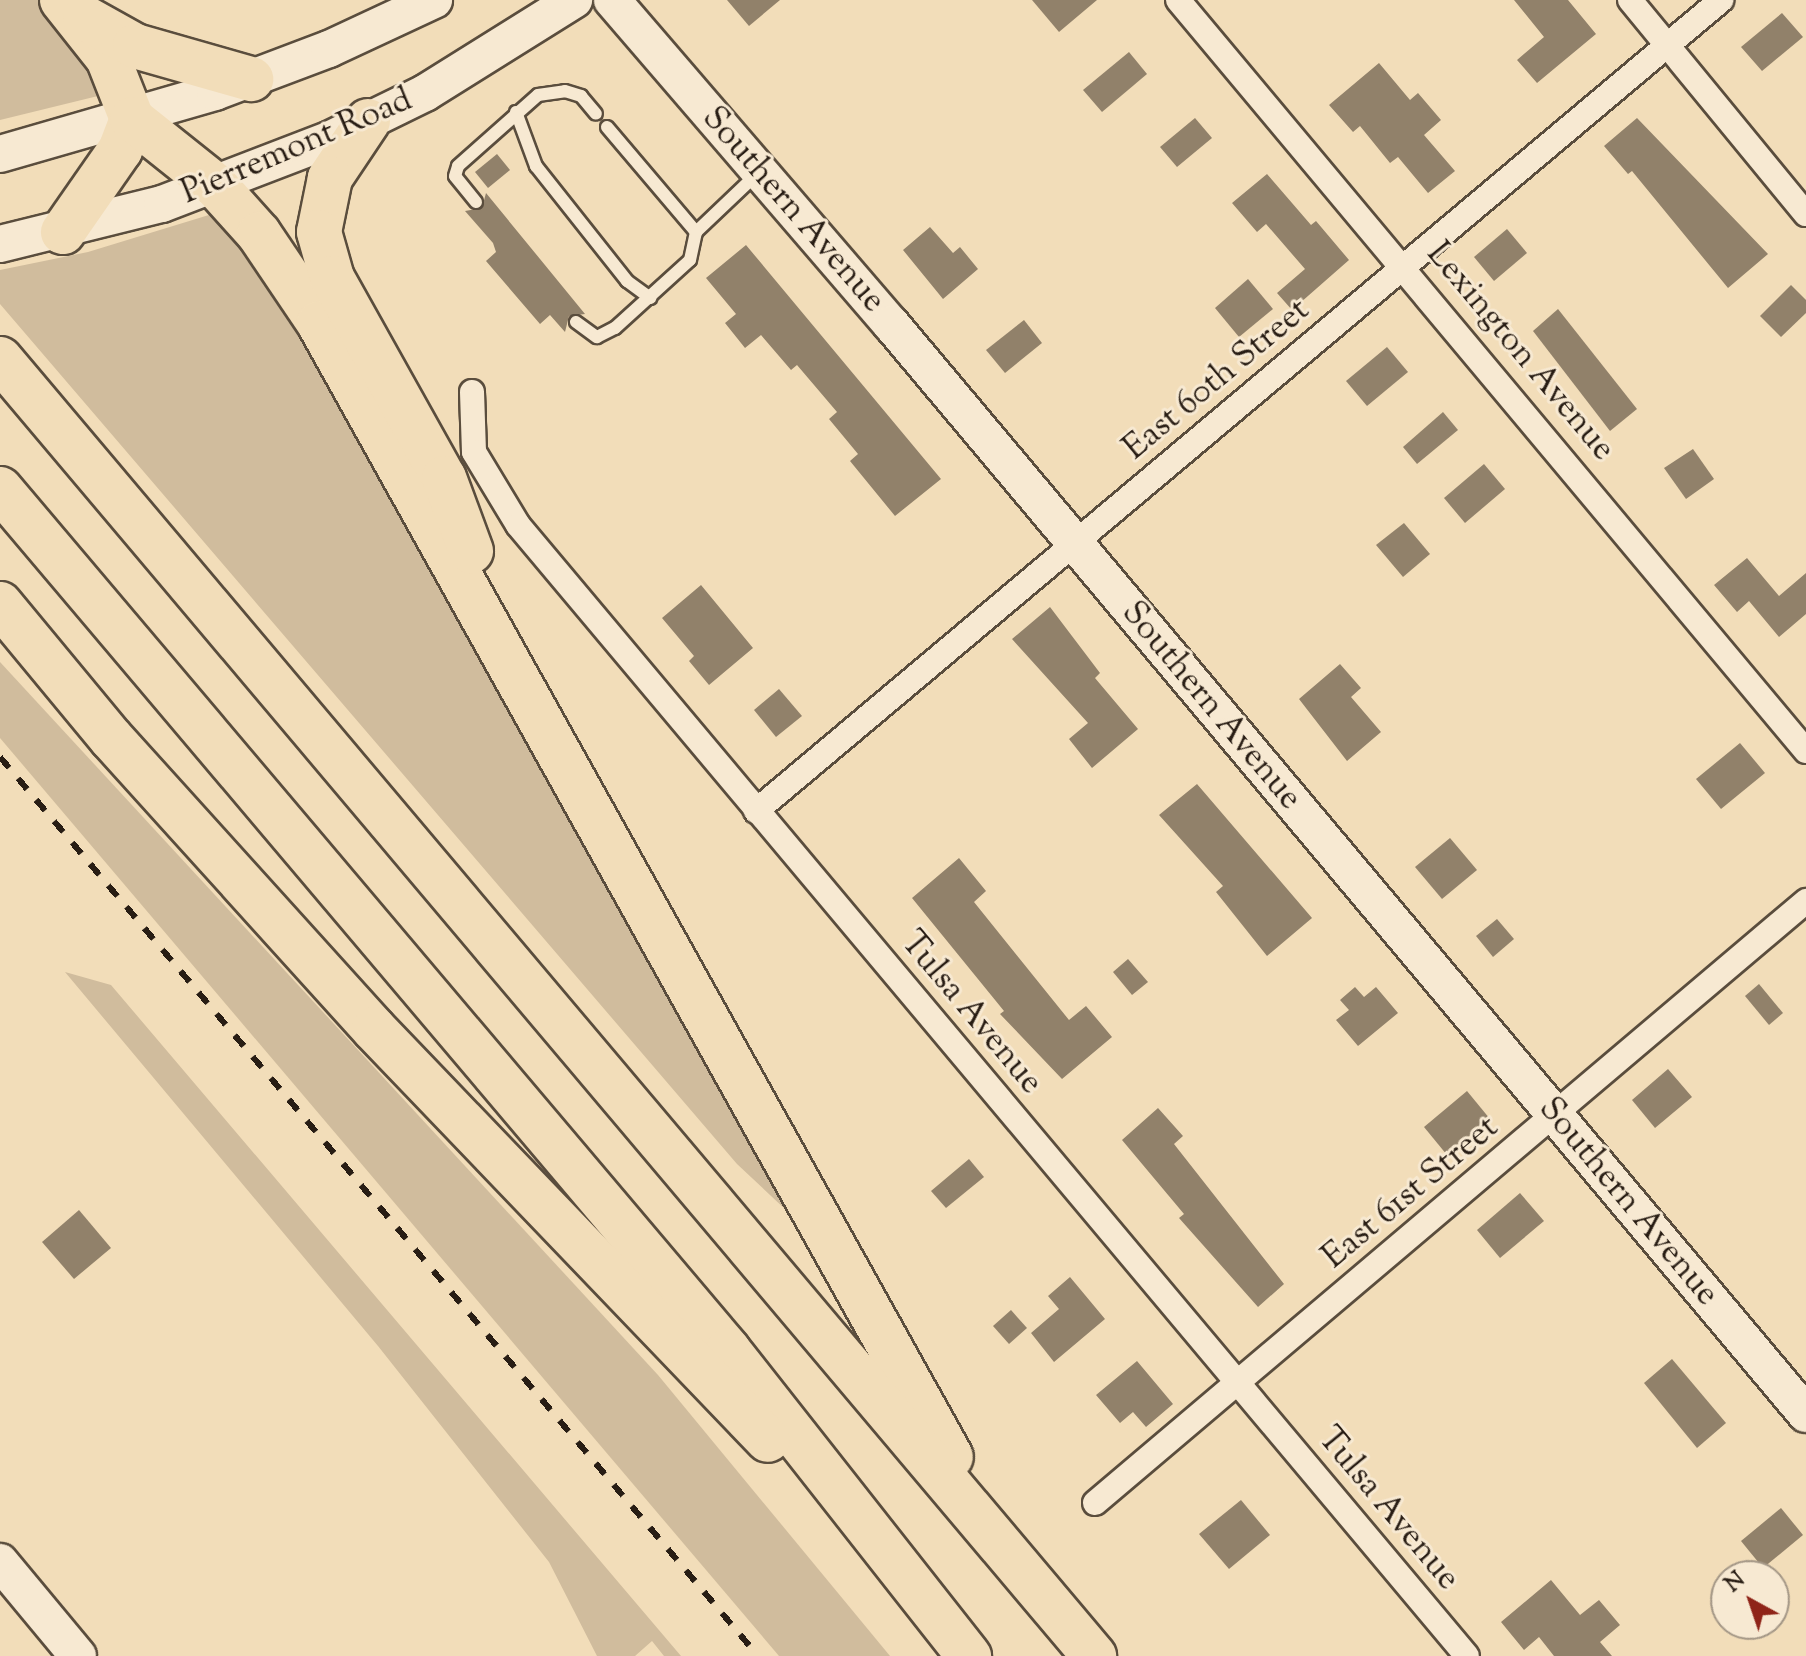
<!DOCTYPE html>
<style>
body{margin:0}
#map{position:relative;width:1806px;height:1656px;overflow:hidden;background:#f2ddb9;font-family:"Sorts Mill Goudy",serif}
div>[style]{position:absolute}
.green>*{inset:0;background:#d0bc9d}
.building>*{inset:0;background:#91816a}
.roads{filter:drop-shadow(2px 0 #5a4d3d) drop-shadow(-2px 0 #5a4d3d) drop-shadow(0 2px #5a4d3d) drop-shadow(0 -2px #5a4d3d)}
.lane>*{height:12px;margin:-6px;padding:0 6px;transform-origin:6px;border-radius:6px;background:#f7e9d2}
.street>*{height:24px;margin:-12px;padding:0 12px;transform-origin:12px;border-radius:12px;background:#f7e9d2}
.secondary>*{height:36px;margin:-18px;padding:0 18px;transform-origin:18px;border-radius:18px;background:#f7e9d2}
.highway>*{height:44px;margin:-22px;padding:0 22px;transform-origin:22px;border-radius:22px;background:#f2ddb9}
.rail>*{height:6px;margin-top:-3px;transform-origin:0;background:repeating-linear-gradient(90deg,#281d14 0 14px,transparent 0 28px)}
span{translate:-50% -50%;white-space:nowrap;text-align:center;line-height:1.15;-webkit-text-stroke:6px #f7e9d2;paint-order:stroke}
.street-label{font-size:34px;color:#281d14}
.north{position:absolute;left:1710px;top:1560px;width:80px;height:80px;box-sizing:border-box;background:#f7e9d2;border:2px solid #a49786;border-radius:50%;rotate:320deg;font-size:22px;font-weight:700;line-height:32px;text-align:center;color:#281d14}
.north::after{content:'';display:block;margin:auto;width:28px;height:36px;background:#8f2418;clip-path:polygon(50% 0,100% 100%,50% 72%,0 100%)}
</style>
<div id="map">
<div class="green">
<i style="clip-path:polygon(0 0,42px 0,81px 49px,102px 95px,0 120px)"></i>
<i style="clip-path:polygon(222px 211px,281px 288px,795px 1206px,786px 1210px,737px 1164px,0 304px,0 270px,88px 252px)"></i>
<i style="clip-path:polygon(0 662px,658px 1375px,890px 1656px,779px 1656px,0 738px)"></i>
<i style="clip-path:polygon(65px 972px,111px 985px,681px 1656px,664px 1656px,652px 1641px,635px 1656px,597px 1656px,549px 1562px,378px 1346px)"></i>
</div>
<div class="building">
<i style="clip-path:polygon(727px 0,780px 0,749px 26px)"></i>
<i style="clip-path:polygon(1032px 0,1097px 0,1059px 32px)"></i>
<i style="clip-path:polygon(1514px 0,1568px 0,1596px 34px,1537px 83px,1517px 60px,1544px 37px)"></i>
<i style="clip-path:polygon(1782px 13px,1803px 37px,1762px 71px,1741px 47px)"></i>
<i style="clip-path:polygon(1129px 52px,1147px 74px,1102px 112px,1083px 90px)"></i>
<i style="clip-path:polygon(1379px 63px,1410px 100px,1418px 93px,1441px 120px,1424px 135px,1455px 171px,1428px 193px,1398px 157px,1390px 163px,1360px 126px,1353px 132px,1329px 105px)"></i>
<i style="clip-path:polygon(1195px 118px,1212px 138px,1177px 167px,1160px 147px)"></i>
<i style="clip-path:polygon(1637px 118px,1768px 254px,1728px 288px,1632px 171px,1628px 174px,1604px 146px)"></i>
<i style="clip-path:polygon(497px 154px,510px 170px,488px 188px,475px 172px)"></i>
<i style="clip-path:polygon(1267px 174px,1311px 225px,1316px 221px,1349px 260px,1292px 310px,1277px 293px,1305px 269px,1266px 224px,1257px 232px,1232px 203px)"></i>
<i style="clip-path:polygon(486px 193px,585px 314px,569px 316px,565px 332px,550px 315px,540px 324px,486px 261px,496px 252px,493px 243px,465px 211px,482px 208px)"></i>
<i style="clip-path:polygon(930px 227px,953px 253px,960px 247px,978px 269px,943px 299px,903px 250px)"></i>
<i style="clip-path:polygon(1507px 229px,1527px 253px,1494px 281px,1474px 257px)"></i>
<i style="clip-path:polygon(746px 245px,941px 479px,895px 516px,850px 461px,858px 454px,829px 419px,837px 412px,797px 365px,791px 370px,761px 335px,745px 348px,725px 323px,736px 314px,706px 278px)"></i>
<i style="clip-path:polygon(1248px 279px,1273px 309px,1239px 337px,1215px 308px)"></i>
<i style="clip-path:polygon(1791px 285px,1806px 300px,1806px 313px,1781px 337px,1760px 316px)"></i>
<i style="clip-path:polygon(1558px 309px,1637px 409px,1610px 431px,1533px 331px)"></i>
<i style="clip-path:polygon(1024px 320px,1042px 343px,1005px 373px,986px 350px)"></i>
<i style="clip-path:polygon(1387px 347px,1408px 372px,1367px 406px,1346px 381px)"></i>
<i style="clip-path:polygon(1443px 412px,1458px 430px,1417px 464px,1403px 447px)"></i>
<i style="clip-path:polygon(1693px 449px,1714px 479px,1686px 499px,1664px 468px)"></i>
<i style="clip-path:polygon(1484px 464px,1505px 489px,1465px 523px,1444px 498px)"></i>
<i style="clip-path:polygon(1404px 523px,1430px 554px,1403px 577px,1376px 545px)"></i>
<i style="clip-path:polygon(1747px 558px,1779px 596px,1806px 573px,1806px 614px,1779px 637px,1749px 601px,1737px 612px,1714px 585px)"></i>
<i style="clip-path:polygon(701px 585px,753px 648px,709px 685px,689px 661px,694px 656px,662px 618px)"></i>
<i style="clip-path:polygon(1050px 607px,1100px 673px,1095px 678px,1138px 729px,1092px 768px,1069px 739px,1088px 723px,1012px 639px)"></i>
<i style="clip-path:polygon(1340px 664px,1361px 688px,1351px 697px,1381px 732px,1347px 761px,1299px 699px)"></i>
<i style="clip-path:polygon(779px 689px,802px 716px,776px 737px,754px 710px)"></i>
<i style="clip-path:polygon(1740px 743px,1765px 773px,1721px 809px,1696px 779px)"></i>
<i style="clip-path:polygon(1197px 784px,1312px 918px,1267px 956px,1216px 892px,1223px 886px,1159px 815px)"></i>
<i style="clip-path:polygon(1450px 838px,1477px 870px,1442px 899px,1415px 867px)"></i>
<i style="clip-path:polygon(959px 858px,986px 891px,974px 902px,1069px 1020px,1086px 1006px,1112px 1037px,1062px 1079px,1000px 1014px,1004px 1011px,912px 898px)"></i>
<i style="clip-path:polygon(1497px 919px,1514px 939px,1493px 957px,1476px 936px)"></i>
<i style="clip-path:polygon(1128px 959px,1148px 982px,1132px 995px,1113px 972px)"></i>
<i style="clip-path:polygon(1759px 984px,1783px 1013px,1769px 1025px,1745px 996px)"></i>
<i style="clip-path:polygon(1355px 987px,1364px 997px,1376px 987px,1398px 1013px,1358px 1046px,1336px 1020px,1349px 1010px,1340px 1000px)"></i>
<i style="clip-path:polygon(1668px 1069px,1692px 1097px,1655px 1128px,1632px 1100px)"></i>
<i style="clip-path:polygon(1467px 1091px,1490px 1119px,1447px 1155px,1424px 1127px)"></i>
<i style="clip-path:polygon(1158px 1108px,1183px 1136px,1174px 1144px,1284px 1284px,1258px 1307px,1179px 1218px,1184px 1214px,1122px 1140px)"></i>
<i style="clip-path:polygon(969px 1159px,984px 1177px,946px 1208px,931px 1191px)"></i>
<i style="clip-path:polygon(1520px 1193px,1544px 1221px,1500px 1258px,1477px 1230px)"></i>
<i style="clip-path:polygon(79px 1210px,111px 1248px,74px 1279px,42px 1242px)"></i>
<i style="clip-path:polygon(1070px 1277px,1105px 1319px,1054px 1362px,1031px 1333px,1059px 1309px,1048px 1296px)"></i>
<i style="clip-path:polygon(1011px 1310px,1027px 1328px,1009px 1344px,993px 1326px)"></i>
<i style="clip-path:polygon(1672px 1359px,1726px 1423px,1697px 1448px,1644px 1383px)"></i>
<i style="clip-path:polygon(1137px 1361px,1173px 1404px,1146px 1427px,1133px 1412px,1120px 1423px,1096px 1395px)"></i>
<i style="clip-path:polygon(1241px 1500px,1270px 1535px,1229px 1569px,1199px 1534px)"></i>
<i style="clip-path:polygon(1781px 1508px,1803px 1535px,1763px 1568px,1741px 1541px)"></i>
<i style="clip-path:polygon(1551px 1580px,1580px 1615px,1599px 1600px,1620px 1625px,1600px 1642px,1612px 1656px,1554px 1656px,1539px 1637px,1524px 1650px,1501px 1622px)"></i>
</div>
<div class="roads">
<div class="lane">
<i style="left:516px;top:112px;width:58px;rotate:69.7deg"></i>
<i style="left:536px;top:166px;width:147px;rotate:51.6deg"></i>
<i style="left:627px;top:281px;width:29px;rotate:36deg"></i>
<i style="left:607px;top:127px;width:138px;rotate:49.7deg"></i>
<i style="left:476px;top:202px;width:33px;rotate:-129deg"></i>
<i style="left:455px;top:176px;width:10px;rotate:-73deg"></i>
<i style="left:458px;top:166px;width:107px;rotate:-41.6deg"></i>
<i style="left:538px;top:95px;width:27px;rotate:-8deg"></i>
<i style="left:565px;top:91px;width:17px;rotate:17deg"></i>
<i style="left:581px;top:96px;width:23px;rotate:50deg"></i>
<i style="left:576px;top:322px;width:26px;rotate:36deg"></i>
<i style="left:597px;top:337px;width:20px;rotate:-27deg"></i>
<i style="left:615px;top:328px;width:101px;rotate:-42.2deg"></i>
<i style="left:690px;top:260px;width:29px;rotate:-78deg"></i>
<i style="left:696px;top:232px;width:84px;rotate:-43.6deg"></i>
</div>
<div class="street">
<i style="left:1178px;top:0;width:979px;rotate:50.1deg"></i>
<i style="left:1630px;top:0;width:277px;rotate:50.6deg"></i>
<i style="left:472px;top:392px;width:60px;rotate:88.1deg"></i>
<i style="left:474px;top:452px;width:85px;rotate:58.9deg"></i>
<i style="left:518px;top:525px;width:1476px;rotate:50deg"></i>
<i style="left:756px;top:811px;width:1261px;rotate:-40.04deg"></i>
<i style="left:1095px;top:1503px;width:932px;rotate:-40.25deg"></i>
</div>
<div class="secondary">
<i style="left:612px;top:0;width:428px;rotate:49.3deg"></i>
<i style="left:891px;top:324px;width:1423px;rotate:49.99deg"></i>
<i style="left:0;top:154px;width:224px;rotate:-16.1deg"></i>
<i style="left:215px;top:92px;width:122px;rotate:-20.7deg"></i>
<i style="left:329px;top:49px;width:116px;rotate:-25deg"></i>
<i style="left:0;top:244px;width:167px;rotate:-13.9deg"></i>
<i style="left:162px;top:204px;width:181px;rotate:-21deg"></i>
<i style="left:331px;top:139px;width:105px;rotate:-26.1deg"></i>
<i style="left:425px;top:93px;width:176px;rotate:-32deg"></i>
<i style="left:0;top:1562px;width:122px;rotate:50.3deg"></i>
</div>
<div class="highway">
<i style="left:62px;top:0;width:74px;rotate:51.6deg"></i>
<i style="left:108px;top:58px;width:66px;rotate:68.5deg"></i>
<i style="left:132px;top:119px;width:33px;rotate:111deg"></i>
<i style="left:120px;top:150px;width:100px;rotate:124.8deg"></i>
<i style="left:85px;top:18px;width:57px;rotate:29.2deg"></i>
<i style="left:135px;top:46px;width:121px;rotate:15.9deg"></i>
<i style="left:132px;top:119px;width:107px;rotate:38.6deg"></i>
<i style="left:216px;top:186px;width:64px;rotate:48.1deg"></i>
<i style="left:259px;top:234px;width:107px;rotate:56deg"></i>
<i style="left:319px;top:323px;width:1298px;rotate:60.87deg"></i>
<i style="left:368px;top:121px;width:69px;rotate:123.7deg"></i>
<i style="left:330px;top:178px;width:55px;rotate:101.5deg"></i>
<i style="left:319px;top:232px;width:48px;rotate:74.2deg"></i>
<i style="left:332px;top:278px;width:229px;rotate:60.8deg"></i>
<i style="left:444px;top:478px;width:78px;rotate:69.7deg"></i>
<i style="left:0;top:359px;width:1697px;rotate:49.85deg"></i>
<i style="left:0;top:489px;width:1128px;rotate:49.78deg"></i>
<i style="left:728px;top:1350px;width:390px;rotate:51.8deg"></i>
<i style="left:0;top:604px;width:174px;rotate:50.4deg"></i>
<i style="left:111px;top:738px;width:392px;rotate:47.9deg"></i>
<i style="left:374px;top:1029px;width:569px;rotate:46.21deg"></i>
</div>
</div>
<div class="rail">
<i style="left:0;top:757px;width:1176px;rotate:49.86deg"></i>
</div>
<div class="street-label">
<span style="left:297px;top:147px;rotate:-23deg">Pierremont Road</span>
<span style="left:793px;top:210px;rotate:49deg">Southern Avenue</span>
<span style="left:1520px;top:352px;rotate:50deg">Lexington Avenue</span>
<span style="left:1217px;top:380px;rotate:-40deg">East 60th Street</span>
<span style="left:1211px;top:706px;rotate:50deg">Southern Avenue</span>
<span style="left:971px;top:1013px;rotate:50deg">Tulsa Avenue</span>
<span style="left:1411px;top:1193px;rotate:-40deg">East 61st Street</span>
<span style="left:1628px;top:1202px;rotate:50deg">Southern Avenue</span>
<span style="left:1388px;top:1509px;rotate:50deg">Tulsa Avenue</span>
</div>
<div class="north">N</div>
</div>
